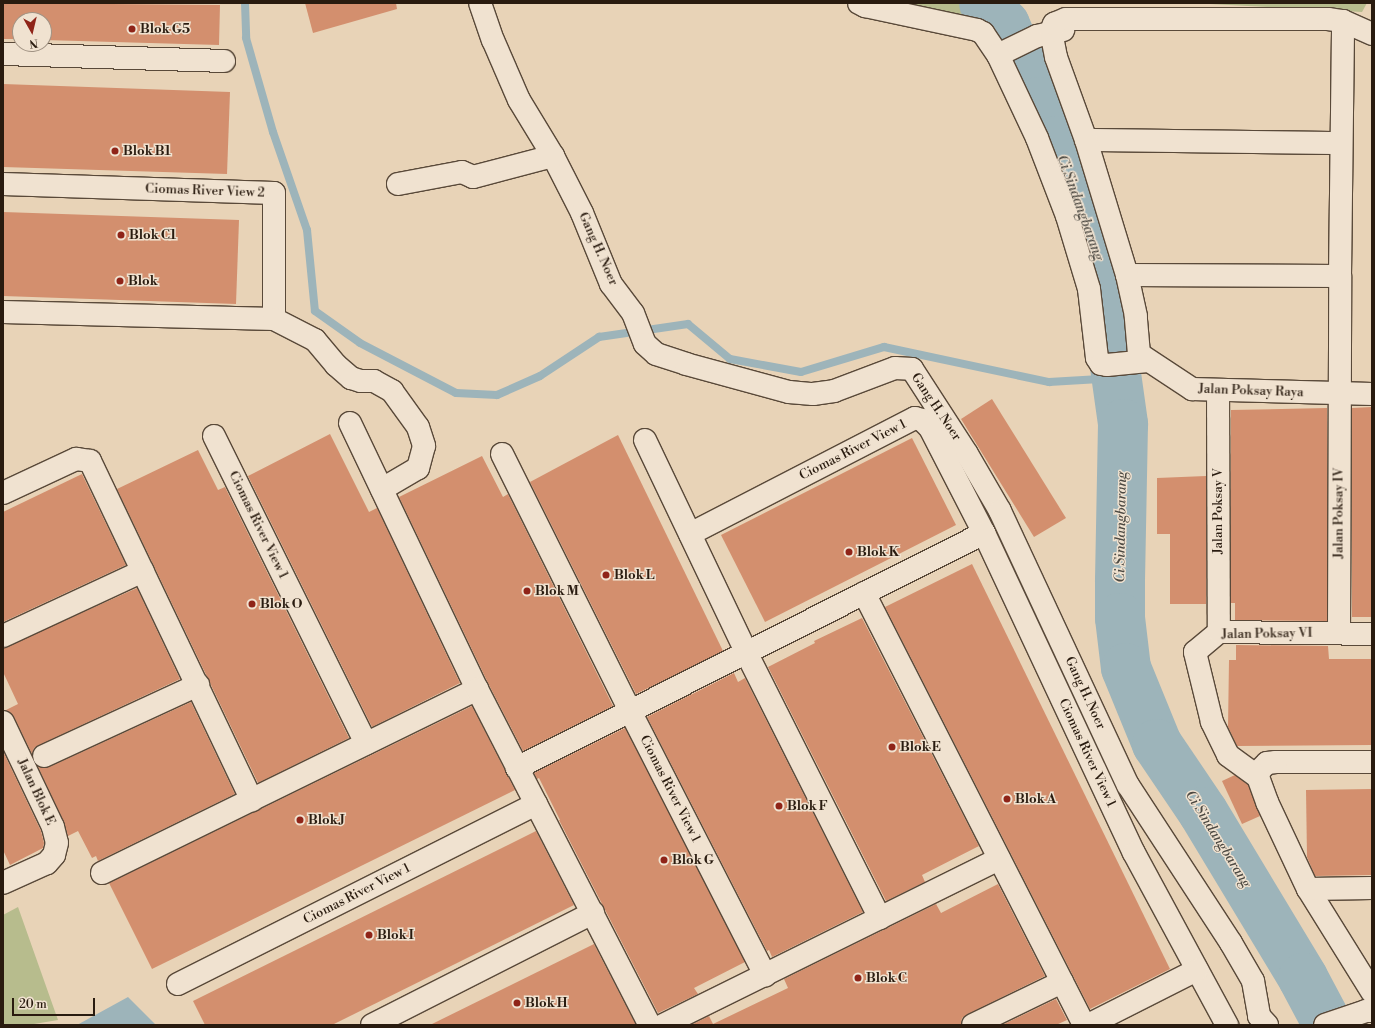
<!DOCTYPE html>
<style>
body{margin:0}
#map{position:relative;width:1375px;height:1028px;overflow:hidden;background:#e8d3b7;font-family:"Libre Bodoni",serif}
div>[style]{position:absolute}
.green>*{inset:0;background:#b7bc8d}
.water>*{inset:0;background:#9db4ba}
.stream>*{height:8px;margin:-4px;padding:0 4px;transform-origin:4px;border-radius:4px;background:#9db4ba}
.river>*{height:50px;margin:-25px;padding:0 25px;transform-origin:25px;border-radius:25px;background:#9db4ba}
.building>*{inset:0;background:#d38f6e}
.roads{filter:drop-shadow(1px 0 #594939) drop-shadow(-1px 0 #594939) drop-shadow(0 1px #594939) drop-shadow(0 -1px #594939)}
.minor>*{height:22px;margin:-11px;padding:0 11px;transform-origin:11px;border-radius:11px;background:#f0e2d0}
.dots>*{width:11px;height:11px;translate:-50% -50%;box-sizing:border-box;border:2px solid #f0e2d0;border-radius:50%}
span{translate:-50% -50%;white-space:nowrap;text-align:center;line-height:1.15;-webkit-text-stroke:3px #f0e2d0;paint-order:stroke}
.poi-label{font-size:13px;color:#291b0f;font-weight:700}
.left{translate:0 -50%;text-align:left}
.street-label{font-size:13px;color:#291b0f}
.water-label{font-size:14px;color:#4c4942;font-style:italic}
.frame{position:absolute;inset:0;border:4px solid #291b0f;pointer-events:none}
.north{position:absolute;left:12px;top:12px;width:40px;height:40px;box-sizing:border-box;background:#f0e2d0;border:1px solid #a09283;border-radius:50%;rotate:172deg;font-size:11px;font-weight:700;line-height:16px;text-align:center;color:#291b0f}
.north::after{content:'';display:block;margin:auto;width:14px;height:18px;background:#8f2418;clip-path:polygon(50% 0,100% 100%,50% 72%,0 100%)}
.scale{position:absolute;left:12px;top:998px;width:83px;height:18px;box-sizing:border-box;border:2px solid #291b0f;border-top:0;padding-left:5px;font-size:12px;line-height:14px;white-space:nowrap;color:#291b0f;-webkit-text-stroke:3px #f0e2d0;paint-order:stroke}
</style>
<div id="map">
<div class="green">
<i style="clip-path:polygon(880px 3px,981px 3px,970px 23px)"></i>
<i style="clip-path:polygon(1191px 3px,1367px 3px,1362px 12px)"></i>
<i style="clip-path:polygon(18px 907px,58px 1020px,28px 1025px,3px 1025px,3px 915px)"></i>
</div>
<div class="water">
<i style="clip-path:polygon(128px 997px,156px 1025px,77px 1025px)"></i>
</div>
<div class="stream">
<i style="left:245px;top:3px;width:35px;rotate:88deg"></i>
<i style="left:246px;top:38px;width:98px;rotate:74deg"></i>
<i style="left:273px;top:132px;width:104px;rotate:70.9deg"></i>
<i style="left:307px;top:230px;width:81px;rotate:84.4deg"></i>
<i style="left:315px;top:311px;width:55px;rotate:35.4deg"></i>
<i style="left:360px;top:343px;width:108px;rotate:27.5deg"></i>
<i style="left:456px;top:393px;width:41px;rotate:2.8deg"></i>
<i style="left:497px;top:395px;width:47px;rotate:-23.8deg"></i>
<i style="left:540px;top:376px;width:71px;rotate:-33.5deg"></i>
<i style="left:599px;top:337px;width:90px;rotate:-8.3deg"></i>
<i style="left:688px;top:324px;width:55px;rotate:39.8deg"></i>
<i style="left:730px;top:359px;width:72px;rotate:10.4deg"></i>
<i style="left:801px;top:372px;width:87px;rotate:-16.8deg"></i>
<i style="left:884px;top:347px;width:169px;rotate:12deg"></i>
<i style="left:1049px;top:382px;width:68px;rotate:-3.4deg"></i>
</div>
<div class="river">
<i style="left:984px;top:3px;width:30px;rotate:46deg"></i>
<i style="left:1005px;top:25px;width:84px;rotate:66.8deg"></i>
<i style="left:1038px;top:102px;width:43px;rotate:65.2deg"></i>
<i style="left:1056px;top:141px;width:134px;rotate:70.3deg"></i>
<i style="left:1101px;top:267px;width:159px;rotate:82deg"></i>
<i style="left:1123px;top:424px;width:158px;rotate:91.1deg"></i>
<i style="left:1120px;top:582px;width:36px;rotate:90deg"></i>
<i style="left:1120px;top:618px;width:50px;rotate:83.2deg"></i>
<i style="left:1126px;top:668px;width:82px;rotate:67.8deg"></i>
<i style="left:1157px;top:744px;width:82px;rotate:55.9deg"></i>
<i style="left:1203px;top:812px;width:194px;rotate:58.9deg"></i>
<i style="left:1303px;top:978px;width:53px;rotate:62deg"></i>
</div>
<div class="building">
<i style="clip-path:polygon(3px 3px,220px 5px,219px 45px,44px 40px,44px 20px,20px 20px,20px 39px,3px 39px)"></i>
<i style="clip-path:polygon(305px 3px,396px 3px,397px 9px,313px 33px)"></i>
<i style="clip-path:polygon(3px 84px,230px 92px,227px 174px,3px 167px)"></i>
<i style="clip-path:polygon(3px 212px,239px 220px,236px 304px,3px 296px)"></i>
<i style="clip-path:polygon(992px 399px,1066px 518px,1034px 537px,961px 419px)"></i>
<i style="clip-path:polygon(1372px 407px,1372px 617px,1352px 617px,1352px 408px)"></i>
<i style="clip-path:polygon(1327px 408px,1327px 621px,1235px 620px,1235px 603px,1231px 603px,1231px 410px)"></i>
<i style="clip-path:polygon(330px 434px,369px 512px,377px 508px,460px 683px,372px 727px,248px 476px)"></i>
<i style="clip-path:polygon(618px 435px,723px 651px,636px 694px,530px 482px)"></i>
<i style="clip-path:polygon(912px 438px,956px 525px,765px 622px,721px 535px)"></i>
<i style="clip-path:polygon(198px 450px,218px 490px,225px 487px,349px 738px,258px 783px,117px 489px)"></i>
<i style="clip-path:polygon(482px 456px,503px 497px,508px 494px,613px 706px,523px 751px,488px 683px,399px 497px)"></i>
<i style="clip-path:polygon(82px 474px,126px 565px,3px 622px,3px 512px)"></i>
<i style="clip-path:polygon(1206px 476px,1206px 604px,1170px 604px,1170px 534px,1157px 534px,1157px 478px)"></i>
<i style="clip-path:polygon(972px 564px,1170px 969px,1090px 1009px,885px 607px)"></i>
<i style="clip-path:polygon(137px 588px,180px 679px,39px 745px,34px 748px,32px 754px,14px 717px,6px 710px,18px 704px,3px 672px,3px 648px)"></i>
<i style="clip-path:polygon(862px 618px,979px 846px,922px 875px,925px 882px,886px 901px,768px 667px,815px 643px,814px 641px)"></i>
<i style="clip-path:polygon(1236px 645px,1328px 646px,1329px 659px,1372px 659px,1372px 745px,1237px 746px,1228px 727px,1229px 660px,1236px 660px)"></i>
<i style="clip-path:polygon(734px 673px,738px 682px,745px 678px,863px 912px,772px 957px,769px 950px,767px 951px,647px 717px)"></i>
<i style="clip-path:polygon(191px 702px,235px 794px,98px 861px,96px 856px,92px 858px,78px 831px,68px 836px,64px 822px,38px 767px,49px 767px)"></i>
<i style="clip-path:polygon(472px 706px,515px 790px,152px 969px,109px 883px)"></i>
<i style="clip-path:polygon(625px 728px,745px 962px,694px 988px,698px 994px,658px 1013px,559px 820px,560px 820px,539px 778px,537px 779px,534px 773px)"></i>
<i style="clip-path:polygon(3px 751px,41px 831px,44px 843px,43px 848px,10px 865px,3px 850px)"></i>
<i style="clip-path:polygon(1235px 775px,1248px 785px,1260px 816px,1242px 824px,1222px 781px)"></i>
<i style="clip-path:polygon(1372px 789px,1372px 875px,1315px 876px,1307px 857px,1306px 790px)"></i>
<i style="clip-path:polygon(536px 831px,574px 905px,332px 1025px,205px 1025px,193px 1001px)"></i>
<i style="clip-path:polygon(998px 884px,1045px 976px,968px 1014px,962px 1018px,961px 1025px,691px 1025px,709px 1016px,713px 1024px,788px 988px,784px 979px,936px 904px,941px 913px)"></i>
<i style="clip-path:polygon(594px 944px,636px 1025px,430px 1025px)"></i>
<i style="clip-path:polygon(1056px 999px,1067px 1020px,1056px 1025px,1002px 1025px)"></i>
</div>
<div class="roads">
<div class="minor">
<i style="left:480px;top:3px;width:39px;rotate:71deg"></i>
<i style="left:493px;top:40px;width:65px;rotate:66.6deg"></i>
<i style="left:519px;top:100px;width:66px;rotate:58.7deg"></i>
<i style="left:553px;top:156px;width:64px;rotate:63deg"></i>
<i style="left:582px;top:213px;width:77px;rotate:67.8deg"></i>
<i style="left:611px;top:284px;width:36px;rotate:53deg"></i>
<i style="left:633px;top:313px;width:33px;rotate:69deg"></i>
<i style="left:645px;top:344px;width:15px;rotate:42deg"></i>
<i style="left:656px;top:354px;width:32px;rotate:18deg"></i>
<i style="left:686px;top:364px;width:107px;rotate:15.2deg"></i>
<i style="left:789px;top:392px;width:24px;rotate:5deg"></i>
<i style="left:813px;top:394px;width:21px;rotate:-8deg"></i>
<i style="left:834px;top:391px;width:65px;rotate:-20.7deg"></i>
<i style="left:895px;top:368px;width:17px;rotate:3deg"></i>
<i style="left:912px;top:369px;width:101px;rotate:57.1deg"></i>
<i style="left:967px;top:454px;width:66px;rotate:59.9deg"></i>
<i style="left:1000px;top:511px;width:302px;rotate:65deg"></i>
<i style="left:1128px;top:785px;width:189px;rotate:56.9deg"></i>
<i style="left:1231px;top:943px;width:44px;rotate:59.9deg"></i>
<i style="left:1253px;top:981px;width:36px;rotate:80deg"></i>
<i style="left:1259px;top:1016px;width:12px;rotate:48deg"></i>
<i style="left:859px;top:3px;width:7px;rotate:27deg"></i>
<i style="left:865px;top:6px;width:115px;rotate:12.1deg"></i>
<i style="left:977px;top:30px;width:7px;rotate:27deg"></i>
<i style="left:983px;top:33px;width:27px;rotate:56deg"></i>
<i style="left:998px;top:55px;width:43px;rotate:-26deg"></i>
<i style="left:1037px;top:36px;width:27px;rotate:-13deg"></i>
<i style="left:3px;top:54px;width:221px;rotate:1.8deg"></i>
<i style="left:998px;top:55px;width:92px;rotate:64.8deg"></i>
<i style="left:1037px;top:138px;width:84px;rotate:69deg"></i>
<i style="left:1067px;top:216px;width:76px;rotate:73.2deg"></i>
<i style="left:1089px;top:289px;width:69px;rotate:83.4deg"></i>
<i style="left:1097px;top:358px;width:7px;rotate:56deg"></i>
<i style="left:1101px;top:364px;width:6px;rotate:9deg"></i>
<i style="left:1107px;top:365px;width:41px;rotate:-5.6deg"></i>
<i style="left:1086px;top:140px;width:255px;rotate:0.7deg"></i>
<i style="left:3px;top:184px;width:271px;rotate:1.9deg"></i>
<i style="left:274px;top:193px;width:126px;rotate:90deg"></i>
<i style="left:274px;top:319px;width:271px;rotate:-178.5deg"></i>
<i style="left:398px;top:184px;width:65px;rotate:-10.6deg"></i>
<i style="left:462px;top:172px;width:12px;rotate:24deg"></i>
<i style="left:473px;top:177px;width:83px;rotate:-14.7deg"></i>
<i style="left:1127px;top:275px;width:213px;rotate:0.3deg"></i>
<i style="left:274px;top:319px;width:46px;rotate:27.1deg"></i>
<i style="left:315px;top:340px;width:33px;rotate:50deg"></i>
<i style="left:336px;top:365px;width:20px;rotate:41deg"></i>
<i style="left:351px;top:378px;width:10px;rotate:17deg"></i>
<i style="left:361px;top:381px;width:13px"></i>
<i style="left:374px;top:381px;width:21px;rotate:29deg"></i>
<i style="left:392px;top:391px;width:44px;rotate:54.2deg"></i>
<i style="left:418px;top:427px;width:20px;rotate:72deg"></i>
<i style="left:424px;top:446px;width:23px;rotate:105deg"></i>
<i style="left:418px;top:468px;width:42px;rotate:149.7deg"></i>
<i style="left:1139px;top:354px;width:64px;rotate:33.4deg"></i>
<i style="left:1192px;top:389px;width:180px;rotate:1.6deg"></i>
<i style="left:1148px;top:361px;width:11px;rotate:-142deg"></i>
<i style="left:1139px;top:354px;width:38px;rotate:-95deg"></i>
<i style="left:1136px;top:316px;width:42px;rotate:-102.4deg"></i>
<i style="left:1127px;top:275px;width:141px;rotate:-106.9deg"></i>
<i style="left:1086px;top:140px;width:88px;rotate:-109.9deg"></i>
<i style="left:1056px;top:57px;width:26px;rotate:-101deg"></i>
<i style="left:1051px;top:31px;width:8px;rotate:-67deg"></i>
<i style="left:1054px;top:24px;width:13px;rotate:-23deg"></i>
<i style="left:1066px;top:19px;width:262px"></i>
<i style="left:1328px;top:19px;width:15px;rotate:8deg"></i>
<i style="left:1343px;top:21px;width:32px;rotate:24deg"></i>
<i style="left:1218px;top:390px;width:242px;rotate:89.8deg"></i>
<i style="left:350px;top:423px;width:295px;rotate:64.5deg"></i>
<i style="left:214px;top:436px;width:343px;rotate:63.7deg"></i>
<i style="left:645px;top:440px;width:235px;rotate:64.5deg"></i>
<i style="left:746px;top:652px;width:298px;rotate:63.3deg"></i>
<i style="left:502px;top:454px;width:287px;rotate:63.5deg"></i>
<i style="left:630px;top:711px;width:297px;rotate:62.9deg"></i>
<i style="left:3px;top:493px;width:81px;rotate:-25deg"></i>
<i style="left:76px;top:459px;width:14px;rotate:8deg"></i>
<i style="left:90px;top:461px;width:376px;rotate:64.5deg"></i>
<i style="left:690px;top:534px;width:253px;rotate:-27.3deg"></i>
<i style="left:915px;top:418px;width:7px;rotate:16deg"></i>
<i style="left:922px;top:420px;width:11px;rotate:45deg"></i>
<i style="left:930px;top:428px;width:118px;rotate:62.8deg"></i>
<i style="left:984px;top:533px;width:353px;rotate:64.9deg"></i>
<i style="left:1134px;top:853px;width:196px;rotate:61.6deg"></i>
<i style="left:864px;top:593px;width:485px;rotate:63deg"></i>
<i style="left:1339px;top:633px;width:357px;rotate:-89.8deg"></i>
<i style="left:1340px;top:276px;width:255px;rotate:-89.3deg"></i>
<i style="left:3px;top:636px;width:154px;rotate:-24.9deg"></i>
<i style="left:3px;top:722px;width:116px;rotate:64.5deg"></i>
<i style="left:53px;top:827px;width:16px;rotate:76deg"></i>
<i style="left:57px;top:843px;width:12px;rotate:104deg"></i>
<i style="left:54px;top:855px;width:11px;rotate:131deg"></i>
<i style="left:47px;top:863px;width:48px;rotate:155.6deg"></i>
<i style="left:44px;top:756px;width:170px;rotate:-24.8deg"></i>
<i style="left:1372px;top:762px;width:96px;rotate:180deg"></i>
<i style="left:1276px;top:762px;width:9px;rotate:174deg"></i>
<i style="left:1267px;top:763px;width:11px;rotate:135deg"></i>
<i style="left:1259px;top:771px;width:6px;rotate:99deg"></i>
<i style="left:1258px;top:777px;width:27px;rotate:70deg"></i>
<i style="left:1267px;top:802px;width:96px;rotate:64.8deg"></i>
<i style="left:1308px;top:889px;width:121px;rotate:58.1deg"></i>
<i style="left:517px;top:768px;width:523px;rotate:-26.71deg"></i>
<i style="left:1258px;top:777px;width:37px;rotate:-144deg"></i>
<i style="left:1228px;top:755px;width:37px;rotate:-116deg"></i>
<i style="left:1212px;top:722px;width:72px;rotate:-103.7deg"></i>
<i style="left:1195px;top:652px;width:31px;rotate:-40deg"></i>
<i style="left:1219px;top:632px;width:153px;rotate:0.7deg"></i>
<i style="left:102px;top:873px;width:418px;rotate:-26.1deg"></i>
<i style="left:477px;top:689px;width:378px;rotate:62.8deg"></i>
<i style="left:1308px;top:889px;width:64px;rotate:-0.9deg"></i>
<i style="left:178px;top:984px;width:401px;rotate:-26.7deg"></i>
<i style="left:372px;top:1025px;width:248px;rotate:-26.9deg"></i>
<i style="left:663px;top:1025px;width:375px;rotate:-26.3deg"></i>
<i style="left:973px;top:1025px;width:99px;rotate:-25.8deg"></i>
<i style="left:1088px;top:1025px;width:122px;rotate:-26.8deg"></i>
<i style="left:1325px;top:1025px;width:43px;rotate:-18.9deg"></i>
<i style="left:1366px;top:1011px;width:6px"></i>
</div>
</div>
<div class="dots">
<i style="left:132px;top:29px;background:#8f2418"></i>
<i style="left:115px;top:151px;background:#8f2418"></i>
<i style="left:121px;top:235px;background:#8f2418"></i>
<i style="left:120px;top:281px;background:#8f2418"></i>
<i style="left:849px;top:552px;background:#8f2418"></i>
<i style="left:606px;top:575px;background:#8f2418"></i>
<i style="left:527px;top:591px;background:#8f2418"></i>
<i style="left:252px;top:604px;background:#8f2418"></i>
<i style="left:892px;top:747px;background:#8f2418"></i>
<i style="left:1007px;top:799px;background:#8f2418"></i>
<i style="left:779px;top:806px;background:#8f2418"></i>
<i style="left:300px;top:820px;background:#8f2418"></i>
<i style="left:664px;top:860px;background:#8f2418"></i>
<i style="left:369px;top:935px;background:#8f2418"></i>
<i style="left:858px;top:978px;background:#8f2418"></i>
<i style="left:517px;top:1003px;background:#8f2418"></i>
</div>
<div class="poi-label">
<span class="left" style="left:140px;top:29px">Blok G5</span>
<span class="left" style="left:123px;top:151px">Blok B1</span>
<span class="left" style="left:129px;top:235px">Blok C1</span>
<span class="left" style="left:128px;top:281px">Blok</span>
<span class="left" style="left:857px;top:552px">Blok K</span>
<span class="left" style="left:614px;top:575px">Blok L</span>
<span class="left" style="left:535px;top:591px">Blok M</span>
<span class="left" style="left:260px;top:604px">Blok O</span>
<span class="left" style="left:900px;top:747px">Blok E</span>
<span class="left" style="left:1015px;top:799px">Blok A</span>
<span class="left" style="left:787px;top:806px">Blok F</span>
<span class="left" style="left:308px;top:820px">Blok J</span>
<span class="left" style="left:672px;top:860px">Blok G</span>
<span class="left" style="left:377px;top:935px">Blok I</span>
<span class="left" style="left:866px;top:978px">Blok C</span>
<span class="left" style="left:525px;top:1003px">Blok H</span>
</div>
<div class="street-label">
<span style="left:205px;top:191px;rotate:2deg">Ciomas River View 2</span>
<span style="left:598px;top:249px;rotate:66deg">Gang H. Noer</span>
<span style="left:1251px;top:391px;rotate:2deg">Jalan Poksay Raya</span>
<span style="left:936px;top:407px;rotate:56deg">Gang H. Noer</span>
<span style="left:853px;top:450px;rotate:-27deg">Ciomas River View 1</span>
<span style="left:1218px;top:511px;rotate:-90deg">Jalan Poksay V</span>
<span style="left:1339px;top:513px;rotate:-90deg">Jalan Poksay IV</span>
<span style="left:258px;top:525px;rotate:64deg">Ciomas River View 1</span>
<span style="left:1267px;top:634px;rotate:-1deg">Jalan Poksay VI</span>
<span style="left:1085px;top:693px;rotate:65deg">Gang H. Noer</span>
<span style="left:1087px;top:753px;rotate:65deg">Ciomas River View 1</span>
<span style="left:670px;top:789px;rotate:63deg">Ciomas River View 1</span>
<span style="left:36px;top:792px;rotate:65deg">Jalan Blok E</span>
<span style="left:357px;top:894px;rotate:-27deg">Ciomas River View 1</span>
</div>
<div class="water-label">
<span style="left:1080px;top:208px;rotate:70deg">Ci Sindangbarang</span>
<span style="left:1121px;top:527px;rotate:-89deg">Ci Sindangbarang</span>
<span style="left:1218px;top:839px;rotate:58deg">Ci Sindangbarang</span>
</div>
<div class="frame"></div>
<div class="north">N</div>
<div class="scale">20 m</div>
</div>
